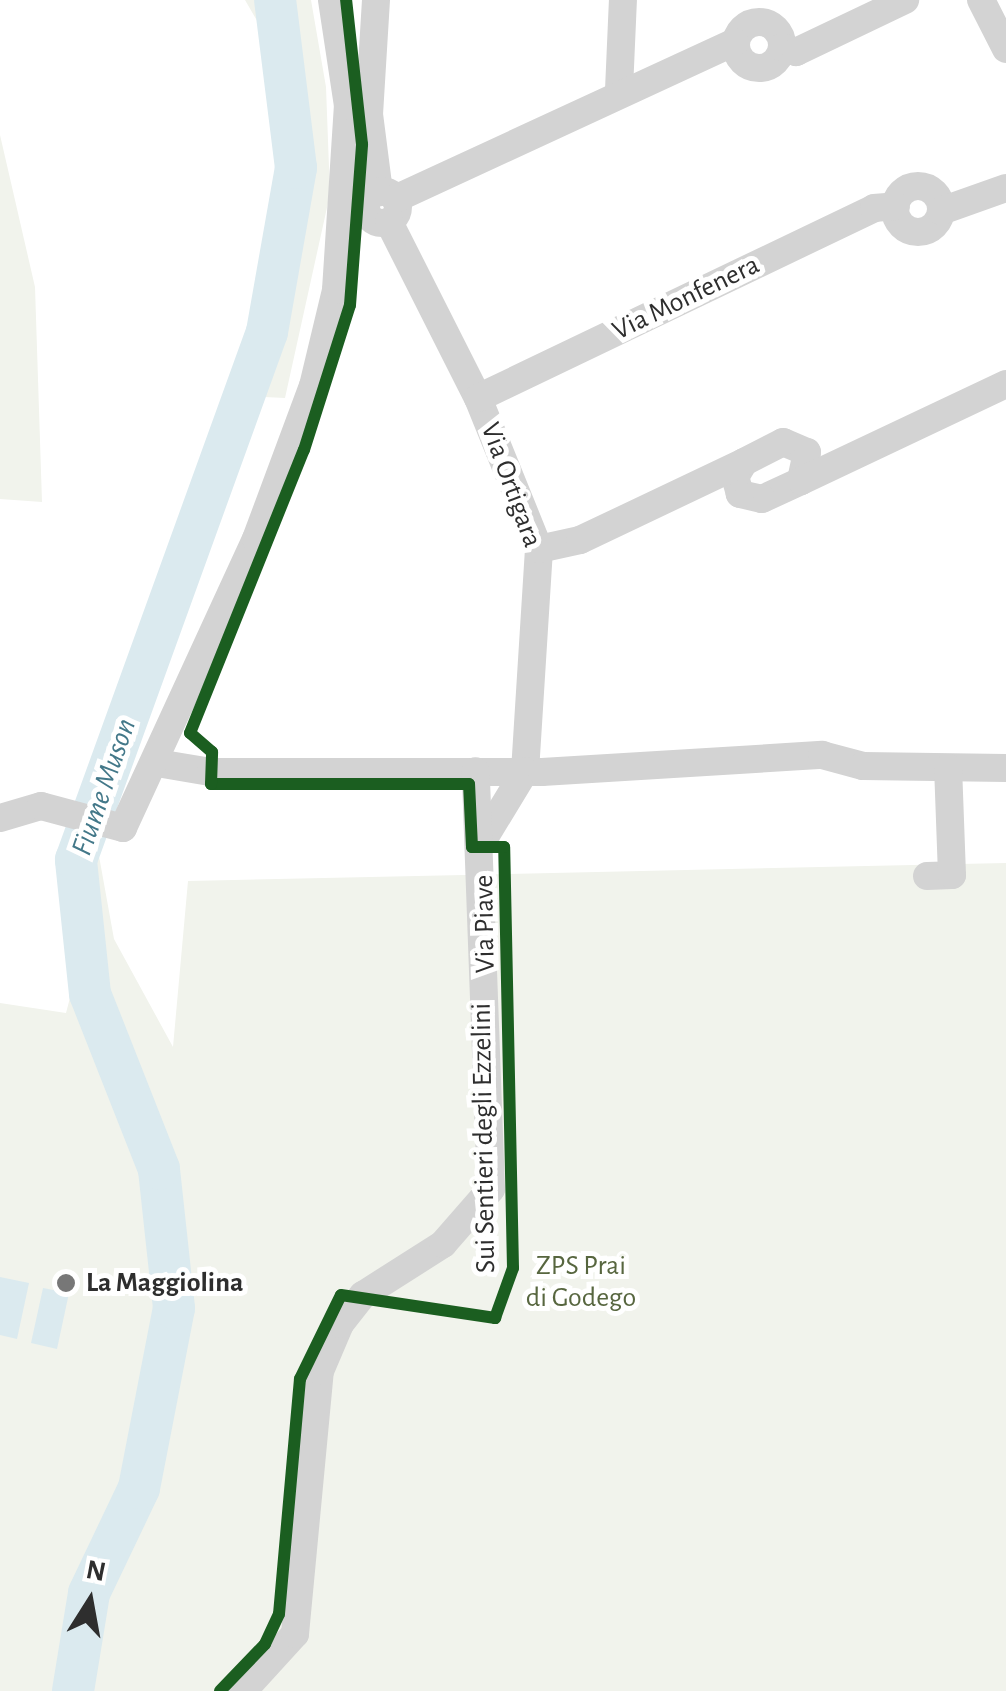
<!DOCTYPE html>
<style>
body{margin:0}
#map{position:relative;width:1006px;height:1691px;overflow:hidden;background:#fff;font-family:"Alegreya Sans",sans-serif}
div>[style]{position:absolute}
.green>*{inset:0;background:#f1f3ec}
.water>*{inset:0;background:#dbeaef}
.river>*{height:42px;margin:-21px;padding:0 21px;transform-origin:21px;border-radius:21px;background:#dbeaef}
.minor>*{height:28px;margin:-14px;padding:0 14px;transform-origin:14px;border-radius:14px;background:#d3d3d3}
.minor>.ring{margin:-14px;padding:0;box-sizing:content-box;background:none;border:28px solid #d3d3d3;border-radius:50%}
.cycleway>*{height:12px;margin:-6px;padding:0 6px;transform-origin:6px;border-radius:6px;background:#1b5e20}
.dots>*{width:28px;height:28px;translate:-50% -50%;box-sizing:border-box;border:5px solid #fff;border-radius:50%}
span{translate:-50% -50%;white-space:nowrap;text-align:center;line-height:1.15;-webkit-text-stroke:10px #fff;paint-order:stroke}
.street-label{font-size:28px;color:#2e2e2e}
.park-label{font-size:28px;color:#57663f}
.poi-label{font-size:28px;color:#2e2e2e;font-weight:700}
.left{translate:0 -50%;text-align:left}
.water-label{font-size:30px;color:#437889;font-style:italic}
.north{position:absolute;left:40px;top:1551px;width:100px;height:100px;-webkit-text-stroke:8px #fff;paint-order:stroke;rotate:11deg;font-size:28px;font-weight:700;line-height:40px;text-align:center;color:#2e2e2e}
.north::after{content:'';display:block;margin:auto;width:35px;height:45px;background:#2e2e2e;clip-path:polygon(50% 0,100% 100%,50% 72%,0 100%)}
</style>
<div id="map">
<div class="green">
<i style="clip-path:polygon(245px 0,311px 0,326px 87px,330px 194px,285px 398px,242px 396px,285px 304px,267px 38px)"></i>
<i style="clip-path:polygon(0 135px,35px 287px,42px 502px,0 499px)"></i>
<i style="clip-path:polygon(68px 841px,99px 856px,114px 939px,173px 1047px,188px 881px,1006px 863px,1006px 1691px,0 1691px,0 1003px,66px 1013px,82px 952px,63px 874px)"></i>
</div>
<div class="water">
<i style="clip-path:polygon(0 1277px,29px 1283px,17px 1339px,0 1335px)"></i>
<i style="clip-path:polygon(43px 1288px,69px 1293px,57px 1349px,31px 1343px)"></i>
</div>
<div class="river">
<i style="left:73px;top:1691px;width:99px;rotate:-80.7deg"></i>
<i style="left:89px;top:1593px;width:116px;rotate:-64.5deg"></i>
<i style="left:139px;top:1488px;width:183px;rotate:-79deg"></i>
<i style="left:174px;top:1308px;width:140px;rotate:-96.2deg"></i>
<i style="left:159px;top:1169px;width:188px;rotate:-111.5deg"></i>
<i style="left:90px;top:994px;width:135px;rotate:-96deg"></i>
<i style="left:76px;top:860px;width:561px;rotate:-70.11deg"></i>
<i style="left:267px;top:332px;width:167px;rotate:-80deg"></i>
<i style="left:296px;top:168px;width:169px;rotate:-97.1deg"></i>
</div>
<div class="minor">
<i style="left:376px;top:0;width:114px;rotate:93.5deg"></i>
<i style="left:369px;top:114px;width:79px;rotate:82.7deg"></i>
<i style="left:981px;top:0;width:55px;rotate:63deg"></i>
<i class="ring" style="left:736px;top:22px;width:18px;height:18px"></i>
<i style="left:782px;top:47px;width:15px;rotate:20deg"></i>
<i style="left:796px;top:52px;width:121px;rotate:-25.5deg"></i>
<i style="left:619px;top:90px;width:90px;rotate:-87.5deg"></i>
<i class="ring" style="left:895px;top:186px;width:18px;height:18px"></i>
<i class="ring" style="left:366px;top:191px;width:4px;height:4px"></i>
<i style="left:395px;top:199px;width:374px;rotate:-24.8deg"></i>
<i style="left:941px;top:211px;width:69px;rotate:-19.5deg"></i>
<i style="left:389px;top:222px;width:197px;rotate:63.2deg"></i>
<i style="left:478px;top:398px;width:163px;rotate:68deg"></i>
<i style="left:539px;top:549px;width:222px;rotate:93.6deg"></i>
<i style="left:525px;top:771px;width:81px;rotate:121.3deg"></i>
<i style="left:478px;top:398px;width:439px;rotate:-25.6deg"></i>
<i style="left:874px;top:208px;width:22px;rotate:-5deg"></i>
<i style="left:783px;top:442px;width:26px;rotate:23deg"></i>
<i style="left:807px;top:452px;width:30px;rotate:102deg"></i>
<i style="left:801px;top:481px;width:43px;rotate:155.2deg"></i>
<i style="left:762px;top:499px;width:23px;rotate:-167deg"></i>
<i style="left:740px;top:494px;width:18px;rotate:-106deg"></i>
<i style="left:735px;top:477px;width:17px;rotate:-59deg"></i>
<i style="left:744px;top:462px;width:44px;rotate:-27.1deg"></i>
<i style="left:801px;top:481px;width:227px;rotate:-25.3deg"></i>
<i style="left:539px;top:549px;width:42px;rotate:-12.4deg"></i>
<i style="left:580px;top:540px;width:182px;rotate:-25.4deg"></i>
<i style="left:157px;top:763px;width:55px;rotate:9.5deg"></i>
<i style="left:211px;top:772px;width:331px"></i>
<i style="left:542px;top:772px;width:281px;rotate:-3.5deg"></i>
<i style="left:822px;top:755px;width:42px;rotate:15deg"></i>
<i style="left:863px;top:766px;width:143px;rotate:0.8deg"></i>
<i style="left:0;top:818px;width:43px;rotate:-16.3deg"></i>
<i style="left:41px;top:806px;width:85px;rotate:15deg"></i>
<i style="left:123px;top:828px;width:318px;rotate:-65.3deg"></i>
<i style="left:256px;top:539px;width:163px;rotate:-69.6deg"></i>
<i style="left:313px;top:386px;width:99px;rotate:-76.5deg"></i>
<i style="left:336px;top:290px;width:184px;rotate:-86.3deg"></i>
<i style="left:348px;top:106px;width:107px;rotate:-98.6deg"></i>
<i style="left:927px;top:876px;width:25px;rotate:-2deg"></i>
<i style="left:952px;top:875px;width:107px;rotate:-92.1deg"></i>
<i style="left:243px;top:1691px;width:77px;rotate:-47.6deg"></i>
<i style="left:295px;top:1634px;width:264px;rotate:-84.6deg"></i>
<i style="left:320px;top:1371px;width:51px;rotate:-66.9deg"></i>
<i style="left:340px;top:1324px;width:37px;rotate:-52deg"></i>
<i style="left:363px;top:1295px;width:95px;rotate:-32.5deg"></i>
<i style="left:443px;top:1244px;width:73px;rotate:-48.9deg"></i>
<i style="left:491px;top:1189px;width:418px;rotate:-92.1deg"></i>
</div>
<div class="cycleway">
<i style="left:220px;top:1691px;width:65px;rotate:-46.2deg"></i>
<i style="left:265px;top:1644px;width:33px;rotate:-65deg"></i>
<i style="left:279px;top:1614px;width:236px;rotate:-84.9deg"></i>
<i style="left:300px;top:1379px;width:93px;rotate:-64deg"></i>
<i style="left:341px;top:1295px;width:156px;rotate:8.5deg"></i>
<i style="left:495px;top:1318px;width:53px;rotate:-70.2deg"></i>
<i style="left:513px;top:1268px;width:421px;rotate:-91.2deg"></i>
<i style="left:504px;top:847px;width:32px;rotate:180deg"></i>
<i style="left:472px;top:847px;width:63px;rotate:-92.7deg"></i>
<i style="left:469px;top:784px;width:258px;rotate:180deg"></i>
<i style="left:211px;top:784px;width:32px;rotate:-88deg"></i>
<i style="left:212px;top:752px;width:29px;rotate:-139deg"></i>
<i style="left:190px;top:733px;width:305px;rotate:-68.1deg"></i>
<i style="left:304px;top:450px;width:152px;rotate:-72.4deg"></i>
<i style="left:350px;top:305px;width:161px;rotate:-85.7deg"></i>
<i style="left:362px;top:144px;width:145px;rotate:-96.3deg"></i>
</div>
<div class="dots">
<i style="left:66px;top:1283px;background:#777"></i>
</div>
<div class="street-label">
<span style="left:686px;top:298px;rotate:-26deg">Via Monfenera</span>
<span style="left:511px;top:485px;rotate:70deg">Via Ortigara</span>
<span style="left:485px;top:924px;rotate:-91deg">Via Piave</span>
<span style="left:484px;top:1138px;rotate:-91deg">Sui Sentieri degli Ezzelini</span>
</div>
<div class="park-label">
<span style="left:581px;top:1282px">ZPS Prai<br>di Godego</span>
</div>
<div class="poi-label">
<span class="left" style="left:86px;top:1283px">La Maggiolina</span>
</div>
<div class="water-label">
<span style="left:104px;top:787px;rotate:-71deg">Fiume Muson</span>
</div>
<div class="north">N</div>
</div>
